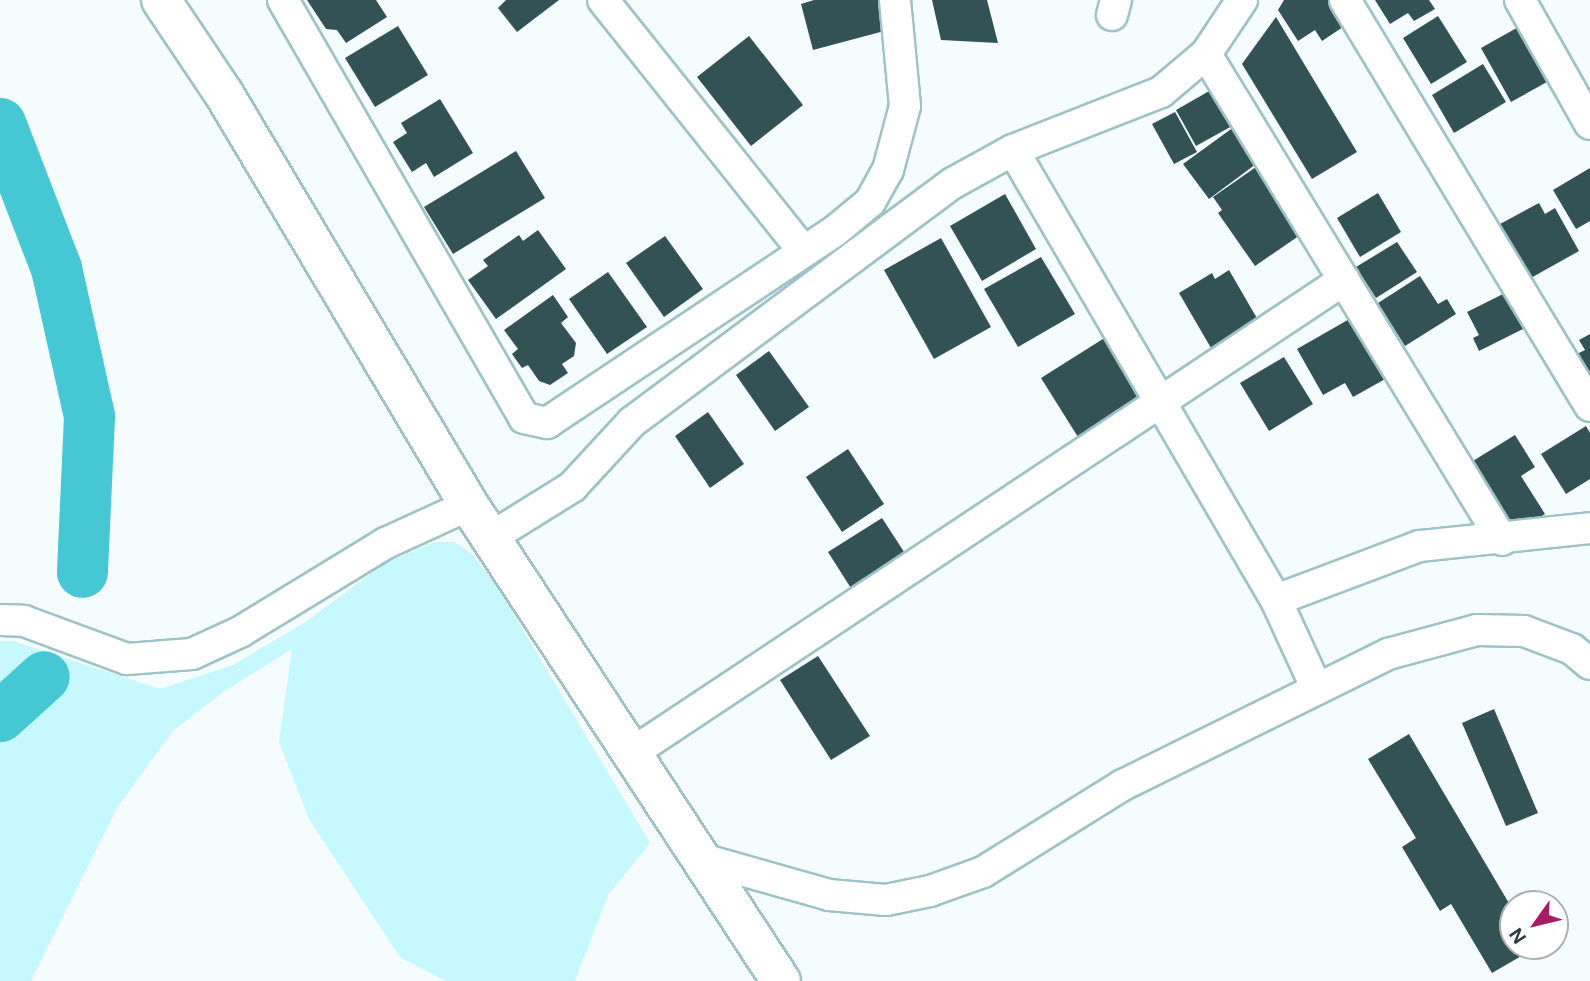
<!DOCTYPE html>
<style>
body{margin:0}
#map{position:relative;width:1590px;height:981px;overflow:hidden;background:#f5fcfd;font-family:"DM Sans",sans-serif}
div>[style]{position:absolute}
.green>*{inset:0;background:#c6f8fe}
.river>*{height:51px;margin:-25.5px;padding:0 25.5px;transform-origin:25.5px;border-radius:25.5px;background:#45c7d4}
.building>*{inset:0;background:#325256}
.roads{filter:drop-shadow(2px 0 #9ec2c5) drop-shadow(-2px 0 #9ec2c5) drop-shadow(0 2px #9ec2c5) drop-shadow(0 -2px #9ec2c5)}
.minor>*{height:30px;margin:-15px;padding:0 15px;transform-origin:15px;border-radius:15px;background:#fff}
.major>*{height:38px;margin:-19px;padding:0 19px;transform-origin:19px;border-radius:19px;background:#fff}
span{translate:-50% -50%;white-space:nowrap;text-align:center;line-height:1.15;-webkit-text-stroke:7px #fff;paint-order:stroke}
.north{position:absolute;left:1499px;top:890px;width:70px;height:70px;box-sizing:border-box;background:#fff;border:2px solid #abb1b2;border-radius:50%;rotate:236deg;font-size:19px;font-weight:700;line-height:28px;text-align:center;color:#2e3c3e}
.north::after{content:'';display:block;margin:auto;width:24px;height:32px;background:#a61d66;clip-path:polygon(50% 0,100% 100%,50% 72%,0 100%)}
</style>
<div id="map">
<div class="green">
<i style="clip-path:polygon(434px 542px,454px 542px,470px 552px,496px 585px,650px 843px,608px 895px,575px 981px,446px 981px,400px 957px,309px 819px,279px 742px,292px 649px,226px 690px,174px 730px,118px 806px,31px 981px,0 981px,0 641px,13px 641px,160px 689px,233px 665px,304px 623px,384px 564px)"></i>
</div>
<div class="river">
<i style="left:0;top:123px;width:155px;rotate:68.9deg"></i>
<i style="left:56px;top:268px;width:152px;rotate:77.4deg"></i>
<i style="left:89px;top:416px;width:156px;rotate:92.6deg"></i>
<i style="left:0;top:716px;width:59px;rotate:-42.3deg"></i>
</div>
<div class="building">
<i style="clip-path:polygon(307px 0,376px 0,387px 17px,346px 43px,337px 30px,326px 29px)"></i>
<i style="clip-path:polygon(559px 0,517px 32px,498px 8px,506px 0)"></i>
<i style="clip-path:polygon(814px 0,880px 0,888px 30px,813px 50px,801px 4px)"></i>
<i style="clip-path:polygon(932px 0,987px 0,998px 43px,941px 40px)"></i>
<i style="clip-path:polygon(1284px 0,1338px 0,1352px 21px,1322px 41px,1315px 30px,1298px 41px,1278px 10px)"></i>
<i style="clip-path:polygon(1375px 0,1429px 0,1435px 9px,1414px 21px,1408px 13px,1390px 24px)"></i>
<i style="clip-path:polygon(1438px 16px,1467px 62px,1431px 84px,1403px 38px)"></i>
<i style="clip-path:polygon(1276px 17px,1357px 152px,1312px 179px,1242px 64px)"></i>
<i style="clip-path:polygon(1522px 25px,1554px 78px,1511px 102px,1481px 48px)"></i>
<i style="clip-path:polygon(398px 26px,428px 75px,375px 107px,345px 58px)"></i>
<i style="clip-path:polygon(749px 36px,803px 105px,751px 146px,697px 77px)"></i>
<i style="clip-path:polygon(1483px 64px,1506px 102px,1454px 133px,1432px 95px)"></i>
<i style="clip-path:polygon(1211px 90px,1232px 126px,1196px 146px,1176px 110px)"></i>
<i style="clip-path:polygon(440px 99px,473px 153px,434px 177px,426px 163px,412px 172px,393px 142px,407px 133px,401px 123px)"></i>
<i style="clip-path:polygon(1175px 112px,1197px 152px,1174px 164px,1152px 124px)"></i>
<i style="clip-path:polygon(1238px 124px,1259px 151px,1250px 157px,1256px 164px,1209px 199px,1183px 164px)"></i>
<i style="clip-path:polygon(516px 151px,545px 198px,453px 254px,424px 207px)"></i>
<i style="clip-path:polygon(1256px 167px,1303px 233px,1255px 266px,1218px 213px,1222px 210px,1213px 197px)"></i>
<i style="clip-path:polygon(1590px 168px,1590px 221px,1576px 229px,1553px 190px)"></i>
<i style="clip-path:polygon(1378px 193px,1401px 232px,1360px 257px,1337px 218px)"></i>
<i style="clip-path:polygon(1005px 194px,1036px 249px,982px 281px,950px 226px)"></i>
<i style="clip-path:polygon(1539px 203px,1545px 214px,1555px 208px,1579px 251px,1529px 279px,1500px 224px)"></i>
<i style="clip-path:polygon(538px 230px,566px 269px,496px 319px,468px 280px,488px 266px,483px 260px,519px 235px,523px 241px)"></i>
<i style="clip-path:polygon(665px 236px,703px 289px,664px 317px,626px 263px)"></i>
<i style="clip-path:polygon(941px 238px,991px 327px,934px 359px,884px 270px)"></i>
<i style="clip-path:polygon(1397px 242px,1417px 272px,1376px 298px,1356px 267px)"></i>
<i style="clip-path:polygon(1041px 257px,1075px 314px,1018px 347px,984px 289px)"></i>
<i style="clip-path:polygon(1229px 270px,1258px 320px,1211px 348px,1179px 293px,1212px 273px,1215px 279px)"></i>
<i style="clip-path:polygon(608px 272px,647px 327px,607px 354px,569px 299px)"></i>
<i style="clip-path:polygon(1420px 276px,1438px 304px,1447px 299px,1456px 314px,1405px 346px,1378px 303px)"></i>
<i style="clip-path:polygon(1511px 290px,1529px 326px,1479px 351px,1473px 338px,1479px 335px,1467px 312px)"></i>
<i style="clip-path:polygon(553px 295px,568px 317px,561px 323px,576px 343px,574px 356px,562px 364px,568px 373px,550px 385px,539px 381px,528px 365px,522px 368px,512px 354px,518px 349px,504px 330px)"></i>
<i style="clip-path:polygon(1353px 317px,1387px 378px,1353px 397px,1345px 383px,1323px 395px,1297px 349px)"></i>
<i style="clip-path:polygon(1590px 334px,1590px 378px,1577px 354px,1585px 350px,1579px 340px)"></i>
<i style="clip-path:polygon(1106px 337px,1143px 397px,1078px 437px,1041px 378px)"></i>
<i style="clip-path:polygon(769px 351px,809px 407px,775px 431px,736px 375px)"></i>
<i style="clip-path:polygon(1284px 357px,1313px 404px,1269px 431px,1240px 383px)"></i>
<i style="clip-path:polygon(708px 412px,744px 464px,710px 488px,675px 436px)"></i>
<i style="clip-path:polygon(1586px 426px,1590px 433px,1590px 479px,1566px 494px,1541px 454px)"></i>
<i style="clip-path:polygon(1515px 435px,1535px 467px,1521px 476px,1545px 514px,1513px 534px,1468px 464px)"></i>
<i style="clip-path:polygon(848px 449px,884px 504px,842px 532px,806px 477px)"></i>
<i style="clip-path:polygon(882px 518px,908px 558px,854px 593px,828px 552px)"></i>
<i style="clip-path:polygon(818px 656px,870px 736px,831px 760px,780px 680px)"></i>
<i style="clip-path:polygon(1494px 709px,1538px 813px,1506px 826px,1462px 723px)"></i>
<i style="clip-path:polygon(1409px 734px,1513px 910px,1513px 946px,1535px 948px,1492px 973px,1451px 904px,1440px 911px,1402px 847px,1416px 838px,1368px 759px)"></i>
</div>
<div class="roads">
<div class="minor">
<i style="left:283px;top:0;width:482px;rotate:60deg"></i>
<i style="left:524px;top:418px;width:24px;rotate:12deg"></i>
<i style="left:547px;top:423px;width:346px;rotate:-33.7deg"></i>
<i style="left:835px;top:231px;width:45px;rotate:-39.6deg"></i>
<i style="left:870px;top:202px;width:37px;rotate:-61deg"></i>
<i style="left:888px;top:170px;width:66px;rotate:-75.1deg"></i>
<i style="left:905px;top:106px;width:106px;rotate:-95.4deg"></i>
<i style="left:603px;top:0;width:319px;rotate:51.4deg"></i>
<i style="left:1345px;top:0;width:474px;rotate:58.9deg"></i>
<i style="left:1520px;top:0;width:142px;rotate:60.6deg"></i>
<i style="left:1112px;top:15px;width:16px;rotate:-75deg"></i>
<i style="left:1206px;top:54px;width:569px;rotate:58.66deg"></i>
<i style="left:1013px;top:150px;width:521px;rotate:59.7deg"></i>
<i style="left:1276px;top:600px;width:98px;rotate:65.3deg"></i>
<i style="left:490px;top:538px;width:97px;rotate:-31.9deg"></i>
<i style="left:572px;top:487px;width:88px;rotate:-47.3deg"></i>
<i style="left:632px;top:422px;width:400px;rotate:-36.7deg"></i>
<i style="left:953px;top:183px;width:68px;rotate:-28.8deg"></i>
<i style="left:1013px;top:150px;width:159px;rotate:-21.4deg"></i>
<i style="left:1161px;top:92px;width:59px;rotate:-40.2deg"></i>
<i style="left:1206px;top:54px;width:65px;rotate:-56.3deg"></i>
<i style="left:1276px;top:600px;width:154px;rotate:-20.6deg"></i>
<i style="left:1420px;top:546px;width:171px;rotate:-6deg"></i>
<i style="left:0;top:620px;width:24px;rotate:2deg"></i>
<i style="left:24px;top:621px;width:110px;rotate:20.3deg"></i>
<i style="left:127px;top:659px;width:65px;rotate:-4.4deg"></i>
<i style="left:192px;top:654px;width:53px;rotate:-24.6deg"></i>
<i style="left:240px;top:632px;width:171px;rotate:-31.4deg"></i>
<i style="left:386px;top:543px;width:91px;rotate:-24.6deg"></i>
<i style="left:632px;top:753px;width:855px;rotate:-33.6deg"></i>
<i style="left:702px;top:859px;width:132px;rotate:15.8deg"></i>
<i style="left:829px;top:895px;width:57px;rotate:5deg"></i>
<i style="left:886px;top:900px;width:45px;rotate:-11.6deg"></i>
<i style="left:930px;top:891px;width:56px;rotate:-19.7deg"></i>
<i style="left:983px;top:872px;width:165px;rotate:-31.9deg"></i>
<i style="left:1123px;top:785px;width:296px;rotate:-26.3deg"></i>
<i style="left:1388px;top:654px;width:92px;rotate:-15.1deg"></i>
<i style="left:1477px;top:630px;width:47px;rotate:1.2deg"></i>
<i style="left:1524px;top:631px;width:51px;rotate:20.6deg"></i>
<i style="left:1572px;top:649px;width:23px;rotate:40deg"></i>
</div>
<div class="major">
<i style="left:161px;top:0;width:113px;rotate:56.2deg"></i>
<i style="left:224px;top:94px;width:478px;rotate:59.2deg"></i>
<i style="left:469px;top:505px;width:569px;rotate:56.76deg"></i>
</div>
</div>
<div class="north">N</div>
</div>
